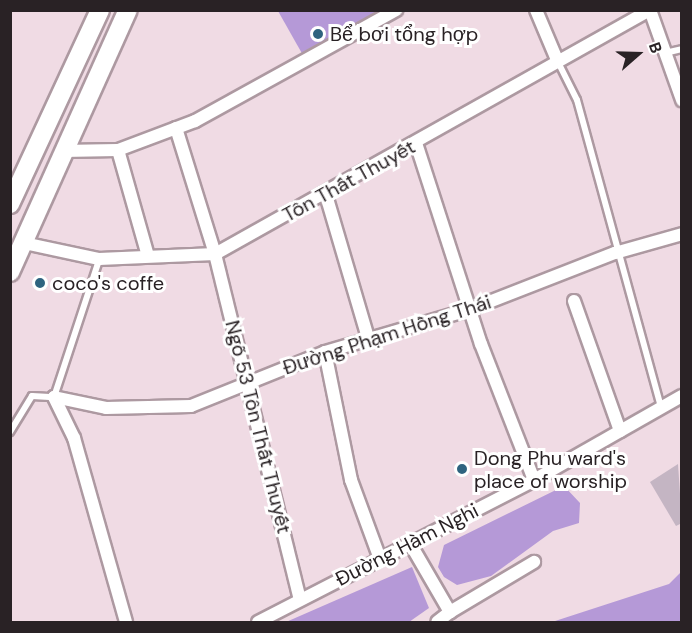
<!DOCTYPE html>
<meta charset="utf-8">
<style>
body{margin:0}
#map{position:relative;width:692px;height:633px;overflow:hidden;background:#f0dbe4;font-family:"DM Sans",sans-serif}
div>[style]{position:absolute}
.water>*{inset:0;background:#b599d7}
.building>*{inset:0;background:#c4b5c3}
.roads{filter:drop-shadow(2px 0 #ad99a1) drop-shadow(-2px 0 #ad99a1) drop-shadow(0 2px #ad99a1) drop-shadow(0 -2px #ad99a1)}
.lane>*{height:6px;margin:-3px;padding:0 3px;transform-origin:3px;border-radius:3px;background:#fff}
.street>*{height:12px;margin:-6px;padding:0 6px;transform-origin:6px;border-radius:6px;background:#fff}
.secondary>*{height:18px;margin:-9px;padding:0 9px;transform-origin:9px;border-radius:9px;background:#fff}
.dots>*{width:16px;height:16px;translate:-50% -50%;box-sizing:border-box;border:3px solid #fff;border-radius:50%}
span{translate:-50% -50%;white-space:nowrap;text-align:center;line-height:1.15;-webkit-text-stroke:6px #fff;paint-order:stroke}
.poi-label{font-size:20px;color:#292225}
.left{translate:0 -50%;text-align:left}
.street-label{font-size:20px;color:#292225}
.frame{position:absolute;inset:0;border:12px solid #292225;pointer-events:none}
.north{position:absolute;left:608px;top:24px;width:60px;height:60px;-webkit-text-stroke:4px #fff;paint-order:stroke;rotate:70deg;font-size:16px;font-weight:700;line-height:24px;text-align:center;color:#292225}
.north::after{content:'';display:block;margin:auto;width:21px;height:27px;background:#292225;clip-path:polygon(50% 0,100% 100%,50% 72%,0 100%)}
</style>
<div id="map">
<div class="water">
<i style="clip-path:polygon(278px 11px,387px 11px,304px 57px)"></i>
<i style="clip-path:polygon(564px 486px,580px 503px,579px 523px,553px 531px,491px 576px,457px 585px,444px 577px,438px 567px,444px 545px)"></i>
<i style="clip-path:polygon(412px 567px,429px 608px,409px 622px,286px 622px)"></i>
<i style="clip-path:polygon(681px 572px,681px 622px,552px 622px,669px 584px)"></i>
</div>
<div class="building">
<i style="clip-path:polygon(678px 464px,682px 523px,676px 526px,650px 482px)"></i>
</div>
<div class="roads">
<div class="lane">
<i style="left:665px;top:53px;width:17px;rotate:-13deg"></i>
<i style="left:558px;top:62px;width:42px;rotate:63.4deg"></i>
<i style="left:577px;top:100px;width:318px;rotate:74.7deg"></i>
<i style="left:10px;top:432px;width:42px;rotate:-58.6deg"></i>
<i style="left:32px;top:396px;width:22px;rotate:3deg"></i>
<i style="left:54px;top:397px;width:144px;rotate:-71.8deg"></i>
</div>
<div class="street">
<i style="left:536px;top:10px;width:56px;rotate:67.1deg"></i>
<i style="left:650px;top:10px;width:96px;rotate:70.4deg"></i>
<i style="left:176px;top:128px;width:132px;rotate:72.8deg"></i>
<i style="left:215px;top:254px;width:356px;rotate:76.2deg"></i>
<i style="left:416px;top:143px;width:211px;rotate:72.1deg"></i>
<i style="left:481px;top:344px;width:146px;rotate:68.7deg"></i>
<i style="left:118px;top:150px;width:110px;rotate:74.2deg"></i>
<i style="left:62px;top:151px;width:56px;rotate:-1deg"></i>
<i style="left:118px;top:150px;width:82px;rotate:-20.6deg"></i>
<i style="left:195px;top:121px;width:230px;rotate:-28.9deg"></i>
<i style="left:326px;top:195px;width:149px;rotate:73.6deg"></i>
<i style="left:24px;top:243px;width:77px;rotate:12deg"></i>
<i style="left:99px;top:259px;width:116px;rotate:-2.5deg"></i>
<i style="left:215px;top:254px;width:499px;rotate:-29.3deg"></i>
<i style="left:574px;top:301px;width:138px;rotate:70.5deg"></i>
<i style="left:325px;top:352px;width:131px;rotate:78.5deg"></i>
<i style="left:351px;top:480px;width:84px;rotate:69.8deg"></i>
<i style="left:54px;top:397px;width:53px;rotate:11.9deg"></i>
<i style="left:106px;top:408px;width:85px;rotate:-1.3deg"></i>
<i style="left:191px;top:406px;width:144px;rotate:-21.9deg"></i>
<i style="left:325px;top:352px;width:152px;rotate:-16.4deg"></i>
<i style="left:471px;top:309px;width:155px;rotate:-21.3deg"></i>
<i style="left:615px;top:253px;width:70px;rotate:-15.8deg"></i>
<i style="left:54px;top:397px;width:46px;rotate:64deg"></i>
<i style="left:74px;top:438px;width:191px;rotate:74.2deg"></i>
<i style="left:411px;top:545px;width:78px;rotate:59.8deg"></i>
<i style="left:450px;top:612px;width:16px;rotate:142deg"></i>
<i style="left:450px;top:612px;width:98px;rotate:-30.8deg"></i>
<i style="left:258px;top:622px;width:310px;rotate:-27.2deg"></i>
<i style="left:534px;top:480px;width:170px;rotate:-29.6deg"></i>
</div>
<div class="secondary">
<i style="left:10px;top:204px;width:214px;rotate:-65.1deg"></i>
<i style="left:10px;top:272px;width:287px;rotate:-65.8deg"></i>
</div>
</div>
<div class="dots">
<i style="left:318px;top:34px;background:#2f637f"></i>
<i style="left:40px;top:283px;background:#2f637f"></i>
<i style="left:462px;top:469px;background:#2f637f"></i>
</div>
<div class="poi-label">
<span class="left" style="left:330px;top:34px">Bể bơi tổng hợp</span>
<span class="left" style="left:52px;top:283px">coco's coffe</span>
<span class="left" style="left:474px;top:470px">Dong Phu ward's<br>place of worship</span>
</div>
<div class="street-label">
<span style="left:349px;top:181px;rotate:-29deg">Tôn Thất Thuyết</span>
<span style="left:387px;top:335px;rotate:-18deg">Đường Phạm Hồng Thái</span>
<span style="left:258px;top:427px;rotate:76deg">Ngõ 53 Tôn Thất Thuyết</span>
<span style="left:407px;top:545px;rotate:-27deg">Đường Hàm Nghi</span>
</div>
<div class="frame"></div>
<div class="north">B</div>
</div>
